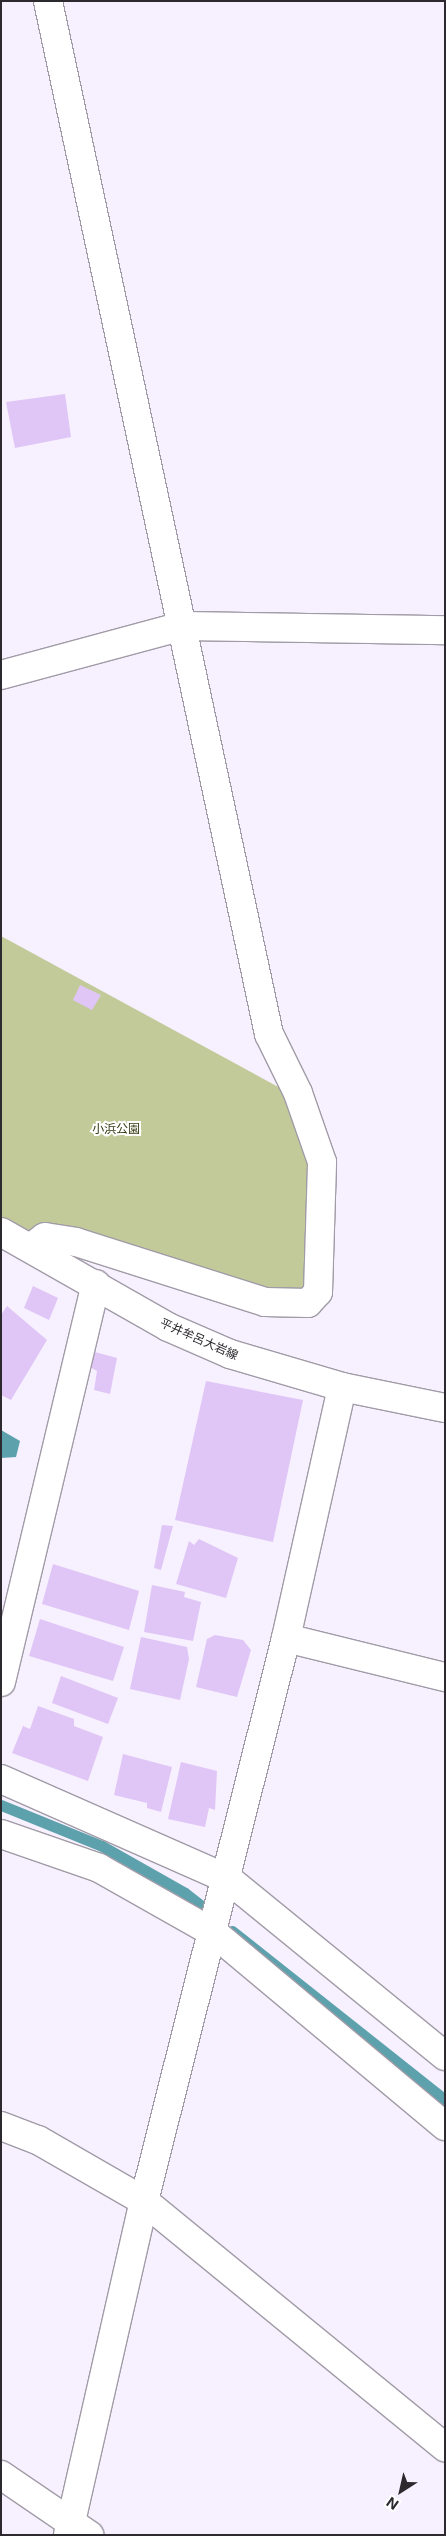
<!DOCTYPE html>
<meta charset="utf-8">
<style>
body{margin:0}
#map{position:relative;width:446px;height:2536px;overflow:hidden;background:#f7f0fe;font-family:Inter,"Noto Sans JP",sans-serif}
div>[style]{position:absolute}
.green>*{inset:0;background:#c3ca9a}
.water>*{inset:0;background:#5ca1ac}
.stream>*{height:11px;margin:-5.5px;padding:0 5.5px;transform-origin:5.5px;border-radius:5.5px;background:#5ca1ac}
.building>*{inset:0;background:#e0c6f6}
.roads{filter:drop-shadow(1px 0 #a19ba7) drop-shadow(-1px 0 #a19ba7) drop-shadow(0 1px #a19ba7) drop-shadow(0 -1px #a19ba7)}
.minor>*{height:28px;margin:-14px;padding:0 14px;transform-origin:14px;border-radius:14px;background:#fff}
.major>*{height:28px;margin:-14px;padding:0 14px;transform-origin:14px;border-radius:14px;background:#fff}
span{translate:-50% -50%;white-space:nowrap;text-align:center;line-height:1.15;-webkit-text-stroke:4px #fff;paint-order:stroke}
.park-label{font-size:12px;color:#363a11}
.street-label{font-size:12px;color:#2d2a2f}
.frame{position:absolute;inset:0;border:2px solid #2d2a2f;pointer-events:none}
.north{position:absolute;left:376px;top:2466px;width:50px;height:50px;-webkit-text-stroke:4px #fff;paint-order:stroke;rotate:215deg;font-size:14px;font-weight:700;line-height:20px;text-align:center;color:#2d2a2f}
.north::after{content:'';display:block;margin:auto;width:18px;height:22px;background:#2d2a2f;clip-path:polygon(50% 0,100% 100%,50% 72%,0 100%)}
</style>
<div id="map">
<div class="green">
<i style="clip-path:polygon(1px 936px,282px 1089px,314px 1166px,310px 1288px,300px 1294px,263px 1293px,31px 1232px,1px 1217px)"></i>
</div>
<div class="water">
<i style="clip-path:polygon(1px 1430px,20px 1441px,16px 1457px,1px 1458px)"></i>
</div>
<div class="stream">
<i style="left:1px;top:1805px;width:109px;rotate:22.1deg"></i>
<i style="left:102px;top:1846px;width:95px;rotate:29.5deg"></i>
<i style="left:185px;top:1893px;width:39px;rotate:38deg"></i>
<i style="left:232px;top:1931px;width:272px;rotate:38.4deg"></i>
</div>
<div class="building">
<i style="clip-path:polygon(65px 394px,71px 437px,15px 448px,6px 402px)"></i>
<i style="clip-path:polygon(80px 985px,101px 995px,92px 1010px,73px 1000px)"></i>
<i style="clip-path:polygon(33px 1286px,58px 1298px,49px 1320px,24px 1308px)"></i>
<i style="clip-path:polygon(7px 1306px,47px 1340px,11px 1400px,1px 1395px,1px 1315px)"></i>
<i style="clip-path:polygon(95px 1352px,117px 1358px,110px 1394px,94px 1390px,97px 1371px,90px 1367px)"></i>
<i style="clip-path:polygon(206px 1381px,303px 1400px,273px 1542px,175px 1520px)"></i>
<i style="clip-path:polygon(162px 1525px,173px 1526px,161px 1570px,154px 1568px)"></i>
<i style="clip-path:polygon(199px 1539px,238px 1558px,226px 1598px,176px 1584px,189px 1541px,194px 1545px)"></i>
<i style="clip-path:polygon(53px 1564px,139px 1591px,129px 1630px,42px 1604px)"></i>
<i style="clip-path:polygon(152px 1585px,185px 1592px,184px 1597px,201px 1602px,193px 1641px,144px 1632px)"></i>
<i style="clip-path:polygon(40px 1619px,124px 1647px,113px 1681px,29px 1656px)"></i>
<i style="clip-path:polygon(215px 1635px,243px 1640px,251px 1650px,237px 1697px,196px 1687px,207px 1639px)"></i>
<i style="clip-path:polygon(141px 1637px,187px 1647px,189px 1659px,180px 1700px,130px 1689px)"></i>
<i style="clip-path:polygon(61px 1676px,118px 1698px,108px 1724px,52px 1703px)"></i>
<i style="clip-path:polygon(38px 1706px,74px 1719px,74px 1726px,103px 1737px,88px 1781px,12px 1753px,23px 1726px,30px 1729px)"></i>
<i style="clip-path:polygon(123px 1754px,172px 1767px,161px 1812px,147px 1808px,147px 1803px,114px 1795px)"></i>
<i style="clip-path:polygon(181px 1762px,217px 1771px,215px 1810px,209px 1808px,205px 1827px,168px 1819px)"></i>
</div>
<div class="roads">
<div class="minor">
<i style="left:1px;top:675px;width:188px;rotate:-15.1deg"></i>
<i style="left:183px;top:626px;width:262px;rotate:0.9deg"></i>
<i style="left:32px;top:1247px;width:16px;rotate:-38deg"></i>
<i style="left:45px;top:1237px;width:31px;rotate:9deg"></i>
<i style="left:76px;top:1242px;width:198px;rotate:17.6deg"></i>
<i style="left:265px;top:1302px;width:43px;rotate:1.3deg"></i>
<i style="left:308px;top:1303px;width:15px;rotate:-48deg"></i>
<i style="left:318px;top:1292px;width:130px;rotate:-88.2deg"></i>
<i style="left:322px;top:1162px;width:73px;rotate:-109.2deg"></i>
<i style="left:298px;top:1093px;width:66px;rotate:-116.2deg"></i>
<i style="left:269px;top:1034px;width:1056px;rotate:-102.08deg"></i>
<i style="left:286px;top:1638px;width:164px;rotate:13.8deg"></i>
<i style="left:1px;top:1682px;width:409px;rotate:-76.6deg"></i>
<i style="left:1px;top:1779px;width:248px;rotate:23.8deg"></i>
<i style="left:228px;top:1879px;width:280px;rotate:39.2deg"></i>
<i style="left:1px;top:1834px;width:104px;rotate:19.1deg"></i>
<i style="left:99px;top:1868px;width:132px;rotate:29.5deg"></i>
<i style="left:214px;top:1933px;width:301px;rotate:39.9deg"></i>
<i style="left:1px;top:2126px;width:40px;rotate:21deg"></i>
<i style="left:38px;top:2140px;width:122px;rotate:29.9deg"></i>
<i style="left:144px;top:2201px;width:389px;rotate:39.3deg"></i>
<i style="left:1px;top:2475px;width:107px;rotate:34.3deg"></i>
<i style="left:68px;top:2535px;width:343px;rotate:-77.2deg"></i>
<i style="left:144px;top:2201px;width:581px;rotate:-75.84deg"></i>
<i style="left:286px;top:1638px;width:257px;rotate:-77.4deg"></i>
</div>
<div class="major">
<i style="left:1px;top:1232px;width:192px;rotate:29.6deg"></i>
<i style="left:168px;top:1327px;width:68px;rotate:23.5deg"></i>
<i style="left:230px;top:1354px;width:117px;rotate:16.4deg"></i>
<i style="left:342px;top:1387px;width:105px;rotate:11.5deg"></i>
</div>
</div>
<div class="park-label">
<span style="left:116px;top:1129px">小浜公園</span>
</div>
<div class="street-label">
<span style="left:199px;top:1339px;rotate:24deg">平井牟呂大岩線</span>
</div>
<div class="frame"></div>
<div class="north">N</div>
</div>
